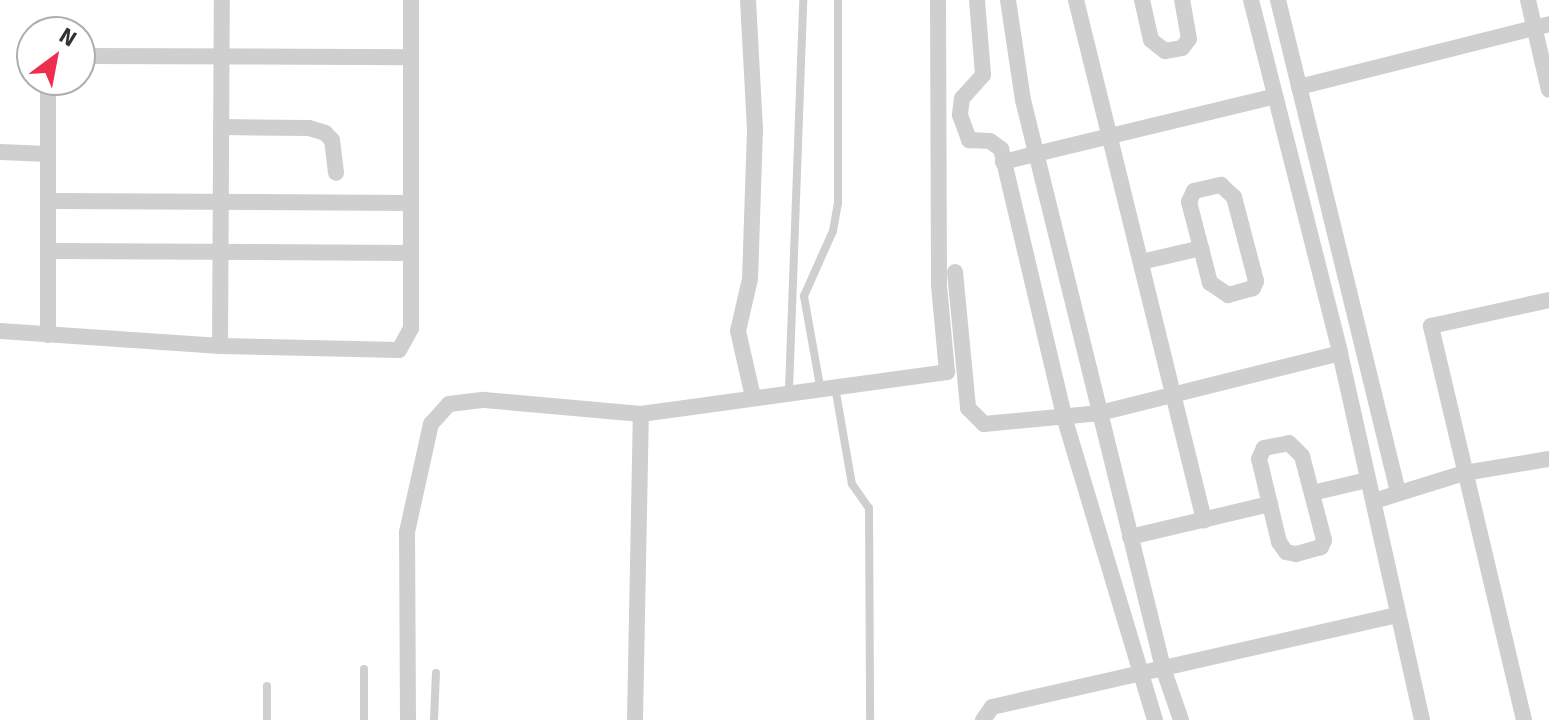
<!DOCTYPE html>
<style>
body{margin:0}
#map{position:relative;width:1549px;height:720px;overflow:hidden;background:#fff;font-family:Signika,sans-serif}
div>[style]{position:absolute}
.service>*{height:8px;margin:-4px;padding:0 4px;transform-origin:4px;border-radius:4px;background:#cfcfcf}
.minor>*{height:16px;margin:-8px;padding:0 8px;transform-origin:8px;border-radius:8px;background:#cfcfcf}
span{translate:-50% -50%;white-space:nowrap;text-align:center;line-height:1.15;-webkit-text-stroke:8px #fff;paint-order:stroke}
.north{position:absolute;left:16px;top:16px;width:80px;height:80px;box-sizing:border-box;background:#fff;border:2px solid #adadad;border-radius:50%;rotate:32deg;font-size:22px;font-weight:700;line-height:32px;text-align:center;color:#323232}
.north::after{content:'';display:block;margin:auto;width:28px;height:36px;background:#ef2d4f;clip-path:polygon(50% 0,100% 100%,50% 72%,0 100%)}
</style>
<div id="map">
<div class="service">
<i style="left:820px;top:386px;width:91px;rotate:-100.1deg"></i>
<i style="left:804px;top:296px;width:71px;rotate:-66deg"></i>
<i style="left:833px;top:231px;width:27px;rotate:-80deg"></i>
<i style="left:838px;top:204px;width:204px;rotate:-90deg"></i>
<i style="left:835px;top:387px;width:98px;rotate:80.1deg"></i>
<i style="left:852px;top:484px;width:29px;rotate:55deg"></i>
<i style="left:869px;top:508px;width:212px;rotate:89.7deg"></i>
<i style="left:789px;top:390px;width:390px;rotate:-87.9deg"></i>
<i style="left:364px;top:669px;width:51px;rotate:90deg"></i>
<i style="left:267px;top:720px;width:34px;rotate:-90deg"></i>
<i style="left:434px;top:720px;width:47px;rotate:-87.6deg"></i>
</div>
<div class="minor">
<i style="left:748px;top:0;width:129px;rotate:86.9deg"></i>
<i style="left:755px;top:129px;width:150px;rotate:91.9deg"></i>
<i style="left:750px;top:279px;width:53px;rotate:103deg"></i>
<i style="left:738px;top:331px;width:68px;rotate:77.2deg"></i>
<i style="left:977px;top:0;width:75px;rotate:85.4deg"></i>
<i style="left:983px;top:75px;width:31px;rotate:132deg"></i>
<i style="left:962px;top:98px;width:17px;rotate:97deg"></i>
<i style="left:960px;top:115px;width:27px;rotate:70deg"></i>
<i style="left:969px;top:140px;width:21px;rotate:3deg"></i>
<i style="left:990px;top:141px;width:14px;rotate:36deg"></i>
<i style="left:1001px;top:149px;width:278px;rotate:76.7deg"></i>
<i style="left:1065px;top:420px;width:313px;rotate:73.3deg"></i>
<i style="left:1008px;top:0;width:101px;rotate:81.5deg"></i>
<i style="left:1023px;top:100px;width:585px;rotate:76.15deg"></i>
<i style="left:1163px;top:668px;width:55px;rotate:70.9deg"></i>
<i style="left:1076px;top:0;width:536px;rotate:76.17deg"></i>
<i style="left:1142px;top:0;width:41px;rotate:77.3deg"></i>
<i style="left:1151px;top:40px;width:18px;rotate:38deg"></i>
<i style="left:1165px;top:51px;width:17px;rotate:-10deg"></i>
<i style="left:1182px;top:48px;width:11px;rotate:-52deg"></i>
<i style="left:1189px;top:39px;width:40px;rotate:-100deg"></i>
<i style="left:1251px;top:0;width:364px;rotate:75.8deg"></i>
<i style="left:1340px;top:353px;width:376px;rotate:77.4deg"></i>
<i style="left:1278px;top:0;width:506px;rotate:76.29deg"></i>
<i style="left:1528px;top:0;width:92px;rotate:76.9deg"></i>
<i style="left:80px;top:56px;width:331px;rotate:0.2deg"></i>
<i style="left:48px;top:80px;width:255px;rotate:90deg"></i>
<i style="left:1299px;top:87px;width:258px;rotate:-14.1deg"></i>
<i style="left:221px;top:127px;width:88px;rotate:0.7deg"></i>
<i style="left:309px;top:128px;width:17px;rotate:17deg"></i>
<i style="left:325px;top:133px;width:10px;rotate:45deg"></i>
<i style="left:332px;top:140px;width:33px;rotate:83deg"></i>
<i style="left:0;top:152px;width:48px;rotate:2.4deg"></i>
<i style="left:1003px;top:162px;width:280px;rotate:-13.6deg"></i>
<i style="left:1221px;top:185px;width:18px;rotate:43deg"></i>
<i style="left:1234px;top:197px;width:87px;rotate:75.3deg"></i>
<i style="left:1256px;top:281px;width:8px;rotate:113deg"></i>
<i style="left:1253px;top:288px;width:26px;rotate:164deg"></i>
<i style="left:1228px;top:295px;width:22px;rotate:-146deg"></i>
<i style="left:1210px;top:283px;width:84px;rotate:-104.5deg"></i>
<i style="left:1189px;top:202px;width:12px;rotate:-66deg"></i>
<i style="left:1194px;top:191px;width:28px;rotate:-13deg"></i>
<i style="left:49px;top:201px;width:362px;rotate:0.3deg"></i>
<i style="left:50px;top:251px;width:361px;rotate:0.3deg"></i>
<i style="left:1141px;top:262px;width:62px;rotate:-13.1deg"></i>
<i style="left:955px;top:272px;width:137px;rotate:84.5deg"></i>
<i style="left:968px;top:408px;width:23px;rotate:45deg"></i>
<i style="left:984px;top:424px;width:117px;rotate:-5.4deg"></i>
<i style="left:1100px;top:413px;width:247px;rotate:-14deg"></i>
<i style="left:0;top:331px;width:221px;rotate:3.9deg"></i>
<i style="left:220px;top:346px;width:179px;rotate:1.3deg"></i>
<i style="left:399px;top:350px;width:25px;rotate:-61deg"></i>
<i style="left:411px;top:328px;width:328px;rotate:-90deg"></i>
<i style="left:220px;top:346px;width:346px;rotate:-89.7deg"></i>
<i style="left:1289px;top:443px;width:18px;rotate:45deg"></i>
<i style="left:1302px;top:456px;width:87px;rotate:75.3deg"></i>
<i style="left:1324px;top:540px;width:8px;rotate:113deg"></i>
<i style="left:1321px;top:547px;width:26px;rotate:164deg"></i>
<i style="left:1296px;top:554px;width:10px;rotate:-169deg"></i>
<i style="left:1286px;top:552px;width:12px;rotate:-125deg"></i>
<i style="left:1279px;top:542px;width:85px;rotate:-103.5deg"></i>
<i style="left:1259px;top:459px;width:12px;rotate:-66deg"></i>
<i style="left:1264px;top:448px;width:25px;rotate:-11deg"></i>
<i style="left:1312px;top:493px;width:57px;rotate:-13.1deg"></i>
<i style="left:1374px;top:501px;width:94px;rotate:-17.3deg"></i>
<i style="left:1464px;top:473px;width:86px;rotate:-9.4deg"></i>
<i style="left:1130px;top:537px;width:144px;rotate:-13.3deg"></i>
<i style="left:408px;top:720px;width:188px;rotate:-90.3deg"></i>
<i style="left:407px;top:532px;width:111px;rotate:-77.5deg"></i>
<i style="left:431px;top:424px;width:27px;rotate:-48deg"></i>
<i style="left:449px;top:404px;width:35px;rotate:-7deg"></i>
<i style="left:484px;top:400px;width:158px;rotate:5.1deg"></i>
<i style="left:641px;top:414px;width:309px;rotate:-7.8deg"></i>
<i style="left:947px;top:372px;width:87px;rotate:-95.3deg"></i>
<i style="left:939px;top:285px;width:285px;rotate:-90.2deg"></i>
<i style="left:635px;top:720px;width:306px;rotate:-88.9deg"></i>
<i style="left:983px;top:720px;width:16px;rotate:-55deg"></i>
<i style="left:992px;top:707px;width:416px;rotate:-12.8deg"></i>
<i style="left:1524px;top:720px;width:405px;rotate:-103.3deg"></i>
<i style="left:1431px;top:326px;width:121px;rotate:-12.4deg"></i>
</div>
<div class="north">N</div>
</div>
